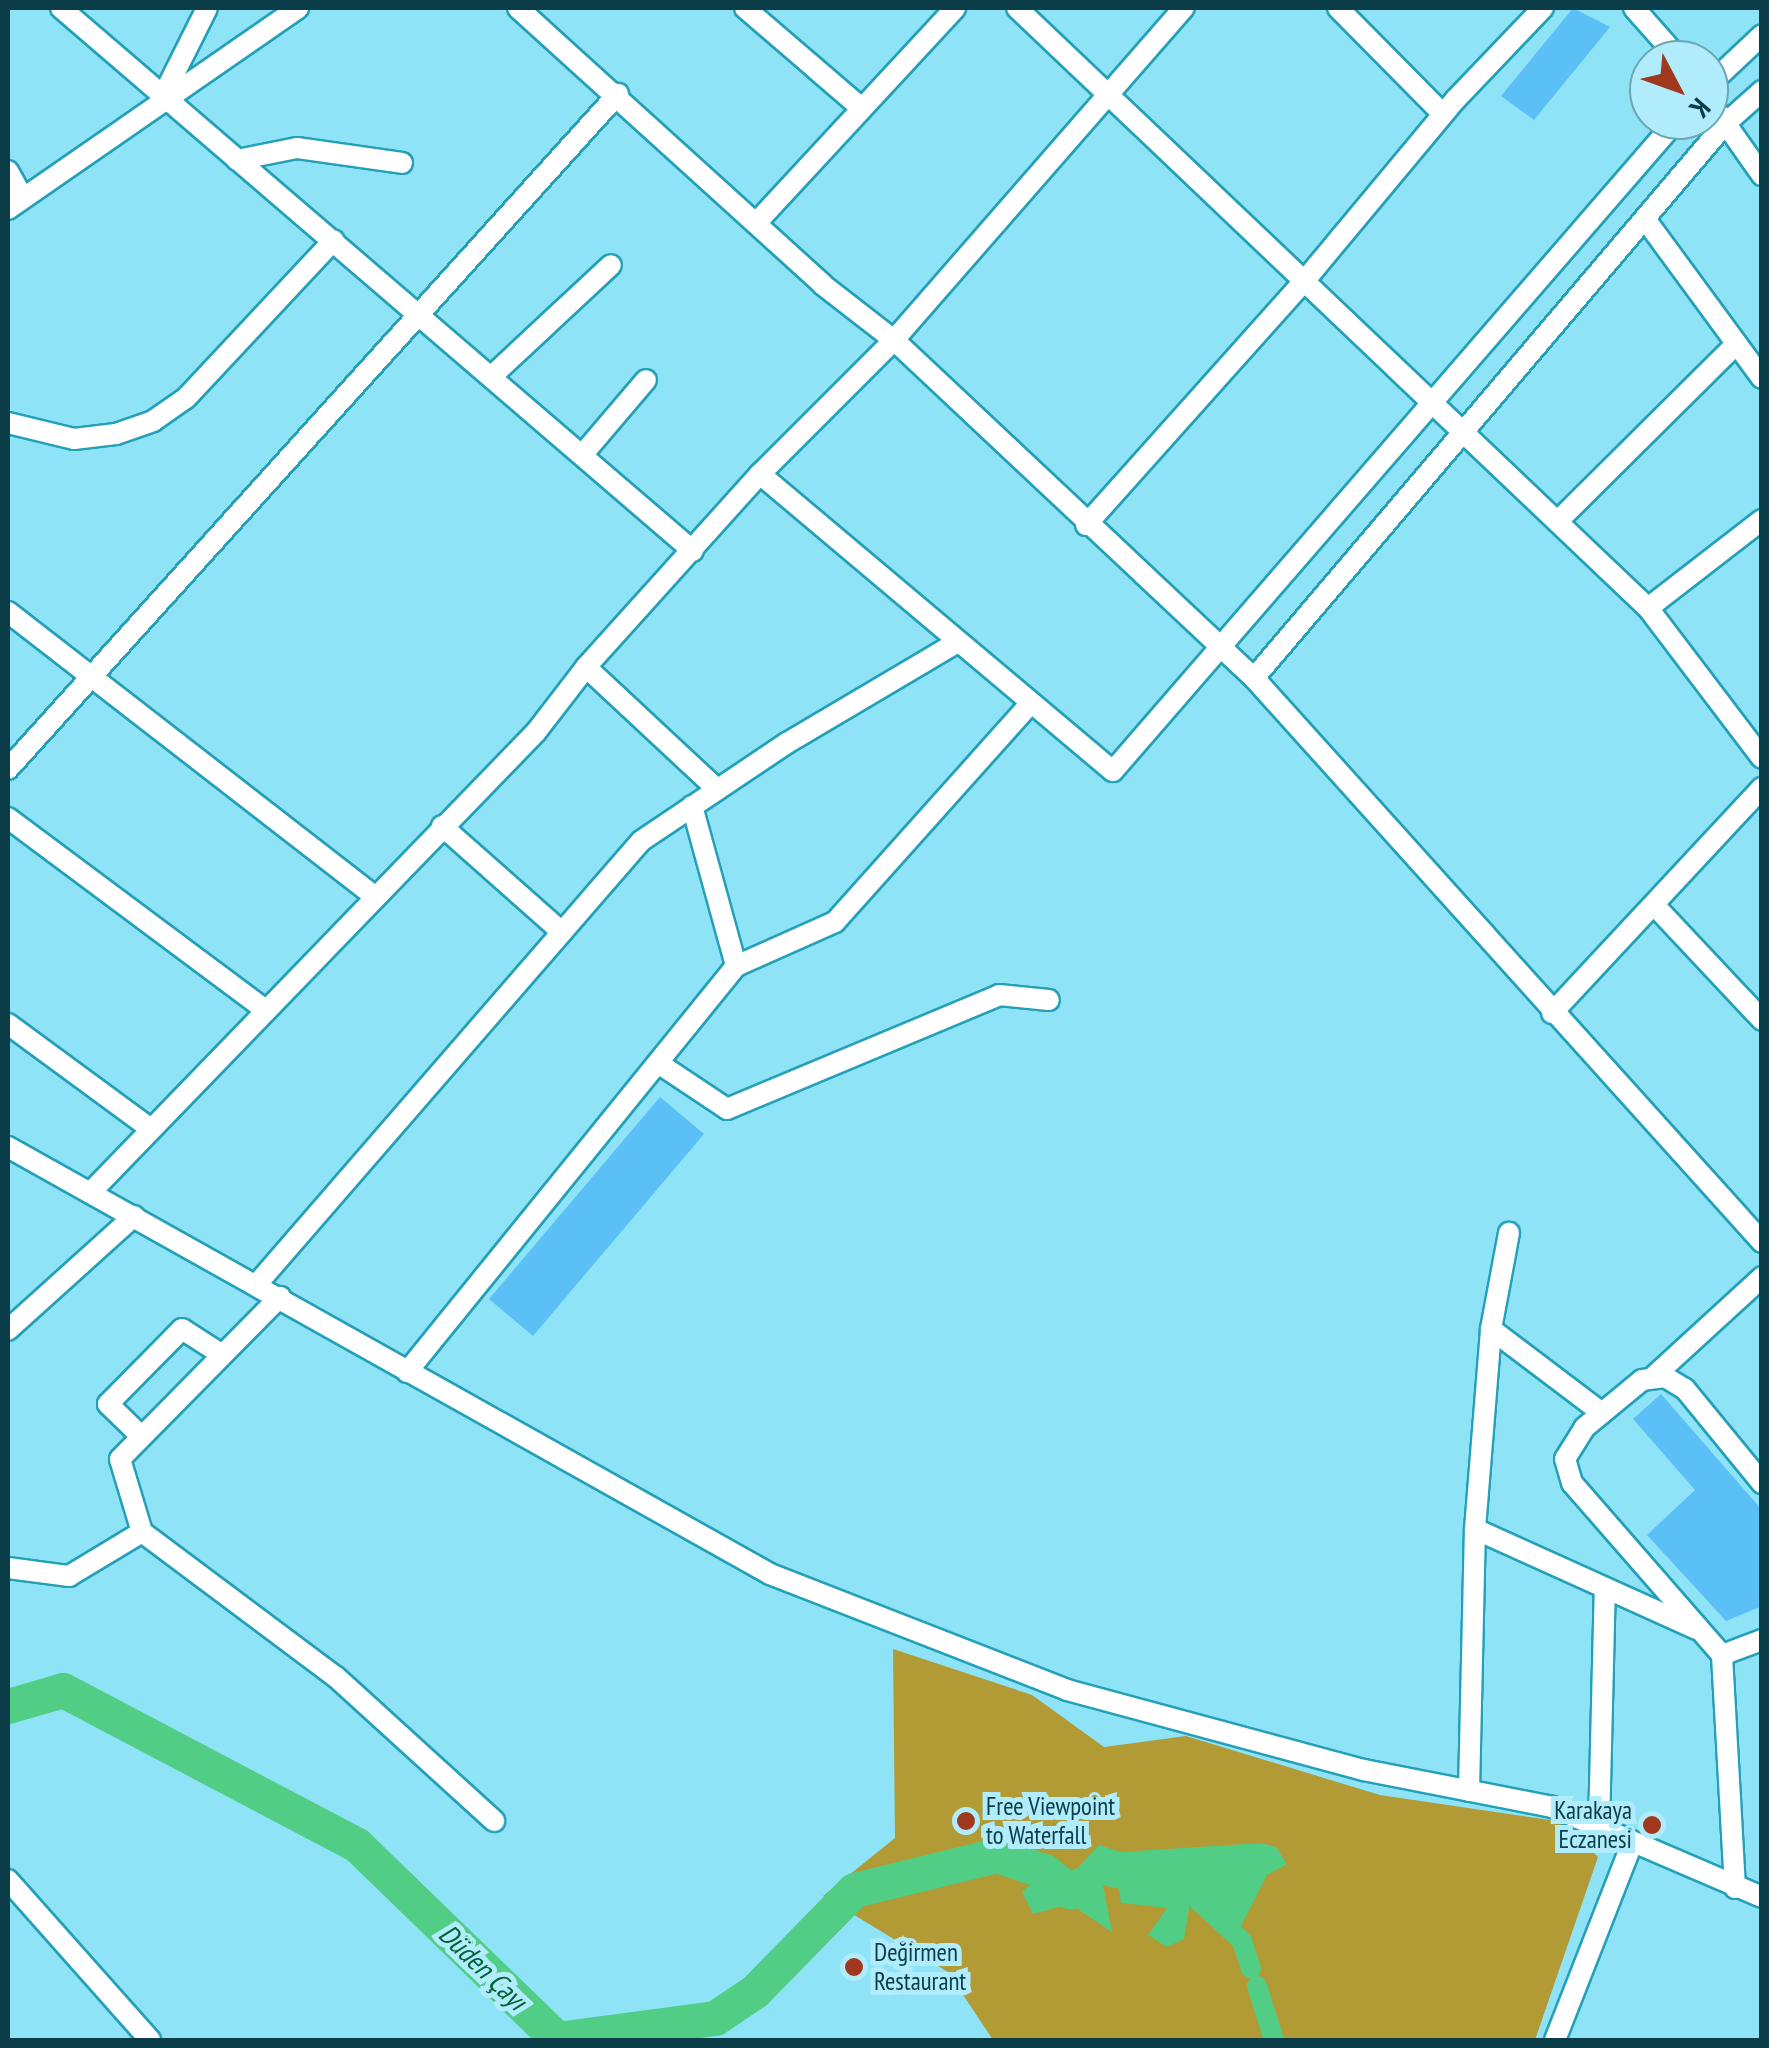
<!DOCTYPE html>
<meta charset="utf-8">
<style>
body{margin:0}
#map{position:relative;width:1769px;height:2048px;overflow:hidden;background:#8fe3f7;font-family:"PT Sans Narrow",sans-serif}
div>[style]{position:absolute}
.forest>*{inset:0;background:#b29a35}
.water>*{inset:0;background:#51cd86}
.canal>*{height:20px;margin:-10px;padding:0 10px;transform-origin:10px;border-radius:10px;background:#51cd86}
.river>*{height:35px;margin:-17.5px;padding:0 17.5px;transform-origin:17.5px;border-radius:17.5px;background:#51cd86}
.building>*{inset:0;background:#5bc0f5}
.roads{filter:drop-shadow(2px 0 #24a0b8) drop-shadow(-2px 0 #24a0b8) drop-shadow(0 2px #24a0b8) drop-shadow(0 -2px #24a0b8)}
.minor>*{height:20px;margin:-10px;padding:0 10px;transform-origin:10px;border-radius:10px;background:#fff}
.dots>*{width:28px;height:28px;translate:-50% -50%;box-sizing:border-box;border:5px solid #b0ecfc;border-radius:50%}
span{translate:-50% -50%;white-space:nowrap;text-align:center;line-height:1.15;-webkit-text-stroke:10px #b0ecfc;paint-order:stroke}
.poi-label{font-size:25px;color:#0a3d48}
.left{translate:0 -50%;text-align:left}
.right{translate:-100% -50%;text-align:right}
.water-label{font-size:28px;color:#006336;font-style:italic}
.frame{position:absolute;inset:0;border:10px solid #0a3d48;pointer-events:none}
.north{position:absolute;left:1629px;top:40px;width:100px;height:100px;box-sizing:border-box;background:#b0ecfc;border:2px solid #6ea6b4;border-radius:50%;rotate:131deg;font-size:28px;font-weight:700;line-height:40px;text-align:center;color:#0a3d48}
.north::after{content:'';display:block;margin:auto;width:35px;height:45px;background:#a0381e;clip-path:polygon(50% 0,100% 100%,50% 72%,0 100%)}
</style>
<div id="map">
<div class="forest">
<i style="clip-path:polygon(893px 1649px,1032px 1695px,1104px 1747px,1186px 1736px,1380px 1795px,1564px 1822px,1598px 1857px,1535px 2040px,993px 2040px,948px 1972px,823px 1896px,895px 1838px)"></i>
</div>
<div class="water">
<i style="clip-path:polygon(1261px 1843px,1276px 1847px,1287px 1864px,1267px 1875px,1237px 1934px,1217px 1905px,1197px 1895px,1191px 1896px,1184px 1939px,1167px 1947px,1148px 1935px,1167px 1908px,1121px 1903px,1119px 1889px,1103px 1885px,1112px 1932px,1070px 1904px,1033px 1914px,1022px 1892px,1044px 1871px,1070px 1876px,1099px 1845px,1121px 1852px)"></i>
</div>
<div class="canal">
<i style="left:1174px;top:1878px;width:93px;rotate:42.8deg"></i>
<i style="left:1242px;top:1941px;width:29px;rotate:72deg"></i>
<i style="left:1257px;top:1986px;width:57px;rotate:72.5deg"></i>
</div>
<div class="river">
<i style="left:8px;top:1706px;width:57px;rotate:-16.2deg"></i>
<i style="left:63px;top:1690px;width:332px;rotate:27.8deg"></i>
<i style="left:357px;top:1845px;width:279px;rotate:44.1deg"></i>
<i style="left:557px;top:2039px;width:159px;rotate:-7.6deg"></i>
<i style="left:715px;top:2018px;width:48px;rotate:-34deg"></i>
<i style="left:755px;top:1991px;width:141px;rotate:-45.6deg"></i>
<i style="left:854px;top:1890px;width:146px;rotate:-13.8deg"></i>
<i style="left:996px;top:1855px;width:51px;rotate:18.4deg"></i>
<i style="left:1044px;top:1871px;width:33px;rotate:38deg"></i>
<i style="left:1070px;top:1891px;width:12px;rotate:-31deg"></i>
</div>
<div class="building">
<i style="clip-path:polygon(1573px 8px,1610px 27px,1534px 120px,1501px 96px)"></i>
<i style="clip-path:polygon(660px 1097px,704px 1134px,533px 1336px,489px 1299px)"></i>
<i style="clip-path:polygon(1661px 1394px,1762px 1510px,1762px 1606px,1726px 1621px,1647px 1535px,1695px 1490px,1633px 1419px)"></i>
</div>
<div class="roads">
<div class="minor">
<i style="left:61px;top:8px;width:833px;rotate:40.67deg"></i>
<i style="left:518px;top:8px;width:412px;rotate:42.2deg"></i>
<i style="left:823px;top:285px;width:90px;rotate:37.8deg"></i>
<i style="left:894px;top:340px;width:494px;rotate:43.2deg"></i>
<i style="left:1254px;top:678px;width:759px;rotate:47.99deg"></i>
<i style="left:745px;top:8px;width:152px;rotate:40.7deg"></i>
<i style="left:1017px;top:8px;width:871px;rotate:43.56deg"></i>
<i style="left:1648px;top:608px;width:188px;rotate:52.8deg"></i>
<i style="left:1338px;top:8px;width:149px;rotate:45.3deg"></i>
<i style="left:1634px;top:8px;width:69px;rotate:48.5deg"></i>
<i style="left:1709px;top:85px;width:73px;rotate:-43.3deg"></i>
<i style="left:163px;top:96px;width:98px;rotate:-63.4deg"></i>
<i style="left:1709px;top:100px;width:92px;rotate:54.8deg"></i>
<i style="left:237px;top:160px;width:61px;rotate:-11.3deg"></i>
<i style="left:297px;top:148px;width:106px;rotate:8.1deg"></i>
<i style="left:8px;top:171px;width:31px;rotate:61deg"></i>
<i style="left:8px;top:209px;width:353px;rotate:-34.7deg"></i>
<i style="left:1645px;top:219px;width:197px;rotate:53.7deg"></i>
<i style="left:758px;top:221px;width:290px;rotate:-47.2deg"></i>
<i style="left:493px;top:375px;width:161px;rotate:-43deg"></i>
<i style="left:8px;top:423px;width:68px;rotate:13.6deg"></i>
<i style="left:74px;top:439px;width:42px;rotate:-6.8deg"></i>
<i style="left:116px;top:434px;width:39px;rotate:-19deg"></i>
<i style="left:153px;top:421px;width:40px;rotate:-34.9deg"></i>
<i style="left:186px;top:398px;width:216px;rotate:-46.9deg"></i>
<i style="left:583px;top:454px;width:97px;rotate:-49.6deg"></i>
<i style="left:760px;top:474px;width:461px;rotate:40.1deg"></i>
<i style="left:1113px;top:771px;width:861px;rotate:-49.1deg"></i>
<i style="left:1558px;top:521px;width:251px;rotate:-44.8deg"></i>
<i style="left:1086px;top:525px;width:330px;rotate:-48.2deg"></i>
<i style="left:1306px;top:279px;width:234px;rotate:-50.2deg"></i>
<i style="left:1456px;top:99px;width:126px;rotate:-46.3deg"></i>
<i style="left:1648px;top:608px;width:144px;rotate:-37.7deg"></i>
<i style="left:8px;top:612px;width:462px;rotate:37.8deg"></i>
<i style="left:586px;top:667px;width:260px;rotate:-48deg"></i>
<i style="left:760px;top:474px;width:190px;rotate:-45deg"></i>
<i style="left:894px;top:340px;width:441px;rotate:-48.9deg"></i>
<i style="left:1254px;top:678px;width:727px;rotate:-49.63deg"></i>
<i style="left:1725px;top:124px;width:50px;rotate:-41.7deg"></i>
<i style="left:8px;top:769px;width:910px;rotate:-47.9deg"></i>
<i style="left:692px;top:806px;width:166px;rotate:74.6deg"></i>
<i style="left:8px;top:818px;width:322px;rotate:36.7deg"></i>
<i style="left:442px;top:826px;width:160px;rotate:41.5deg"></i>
<i style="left:1656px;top:907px;width:155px;rotate:46.8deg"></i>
<i style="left:1552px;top:1013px;width:308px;rotate:-47deg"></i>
<i style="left:8px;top:1024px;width:177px;rotate:36.3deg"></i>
<i style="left:658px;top:1063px;width:83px;rotate:33.7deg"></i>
<i style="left:727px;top:1109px;width:295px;rotate:-22.7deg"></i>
<i style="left:999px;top:995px;width:50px;rotate:5.7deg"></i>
<i style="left:8px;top:1147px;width:873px;rotate:29.26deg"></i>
<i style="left:770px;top:1574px;width:319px;rotate:21.3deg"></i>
<i style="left:1067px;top:1690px;width:308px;rotate:15.1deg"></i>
<i style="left:1364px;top:1770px;width:192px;rotate:11.1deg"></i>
<i style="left:1552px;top:1807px;width:228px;rotate:23.2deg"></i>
<i style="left:91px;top:1192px;width:640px;rotate:-45.95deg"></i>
<i style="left:536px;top:732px;width:82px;rotate:-52.4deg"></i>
<i style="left:586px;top:667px;width:180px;rotate:43deg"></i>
<i style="left:257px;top:1284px;width:586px;rotate:-49.08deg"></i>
<i style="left:641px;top:841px;width:176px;rotate:-33.9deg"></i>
<i style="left:787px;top:743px;width:196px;rotate:-30.6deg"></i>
<i style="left:1491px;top:1329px;width:139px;rotate:37.1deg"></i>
<i style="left:8px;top:1330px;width:170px;rotate:-42.1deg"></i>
<i style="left:407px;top:1372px;width:523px;rotate:-50.98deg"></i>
<i style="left:736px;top:966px;width:108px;rotate:-24deg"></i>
<i style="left:835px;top:922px;width:291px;rotate:-48.2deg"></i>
<i style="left:1653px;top:1377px;width:148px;rotate:-42.5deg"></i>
<i style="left:141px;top:1436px;width:46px;rotate:-135.9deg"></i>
<i style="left:108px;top:1404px;width:105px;rotate:-45.4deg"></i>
<i style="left:182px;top:1329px;width:46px;rotate:32.7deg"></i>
<i style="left:1475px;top:1529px;width:243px;rotate:24.3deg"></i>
<i style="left:142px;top:1532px;width:242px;rotate:36.8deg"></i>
<i style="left:336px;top:1677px;width:214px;rotate:42.3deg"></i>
<i style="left:8px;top:1568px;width:62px;rotate:7.5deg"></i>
<i style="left:69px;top:1576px;width:85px;rotate:-31.1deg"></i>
<i style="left:142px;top:1532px;width:76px;rotate:-106.8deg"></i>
<i style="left:120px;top:1459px;width:228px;rotate:-45.4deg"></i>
<i style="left:1722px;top:1655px;width:43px;rotate:-20.6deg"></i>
<i style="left:1469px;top:1791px;width:262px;rotate:-88.7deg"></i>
<i style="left:1475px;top:1529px;width:201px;rotate:-85.4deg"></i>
<i style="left:1491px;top:1329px;width:98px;rotate:-79.4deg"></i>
<i style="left:1599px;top:1827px;width:239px;rotate:-88.6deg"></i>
<i style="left:8px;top:1880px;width:214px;rotate:48.4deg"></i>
<i style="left:1735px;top:1888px;width:233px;rotate:-93.2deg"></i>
<i style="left:1722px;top:1655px;width:228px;rotate:-131.1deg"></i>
<i style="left:1572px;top:1483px;width:25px;rotate:-106deg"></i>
<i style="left:1565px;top:1459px;width:36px;rotate:-58deg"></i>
<i style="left:1584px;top:1428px;width:75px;rotate:-39.6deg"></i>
<i style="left:1642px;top:1380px;width:23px;rotate:-7deg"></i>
<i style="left:1665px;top:1377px;width:23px;rotate:31deg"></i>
<i style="left:1685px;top:1389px;width:122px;rotate:50.7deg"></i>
<i style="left:1555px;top:2040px;width:211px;rotate:-68.6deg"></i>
</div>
</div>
<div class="dots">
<i style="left:966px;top:1821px;background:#a0381e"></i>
<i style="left:1652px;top:1825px;background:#a0381e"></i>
<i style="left:854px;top:1967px;background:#a0381e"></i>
</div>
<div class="poi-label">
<span class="left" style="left:986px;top:1821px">Free Viewpoint<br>to Waterfall</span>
<span class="right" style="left:1632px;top:1825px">Karakaya<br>Eczanesi</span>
<span class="left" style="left:874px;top:1967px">Değirmen<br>Restaurant</span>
</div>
<div class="water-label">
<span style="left:483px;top:1967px;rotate:44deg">Düden Çayı</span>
</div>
<div class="frame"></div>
<div class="north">K</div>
</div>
